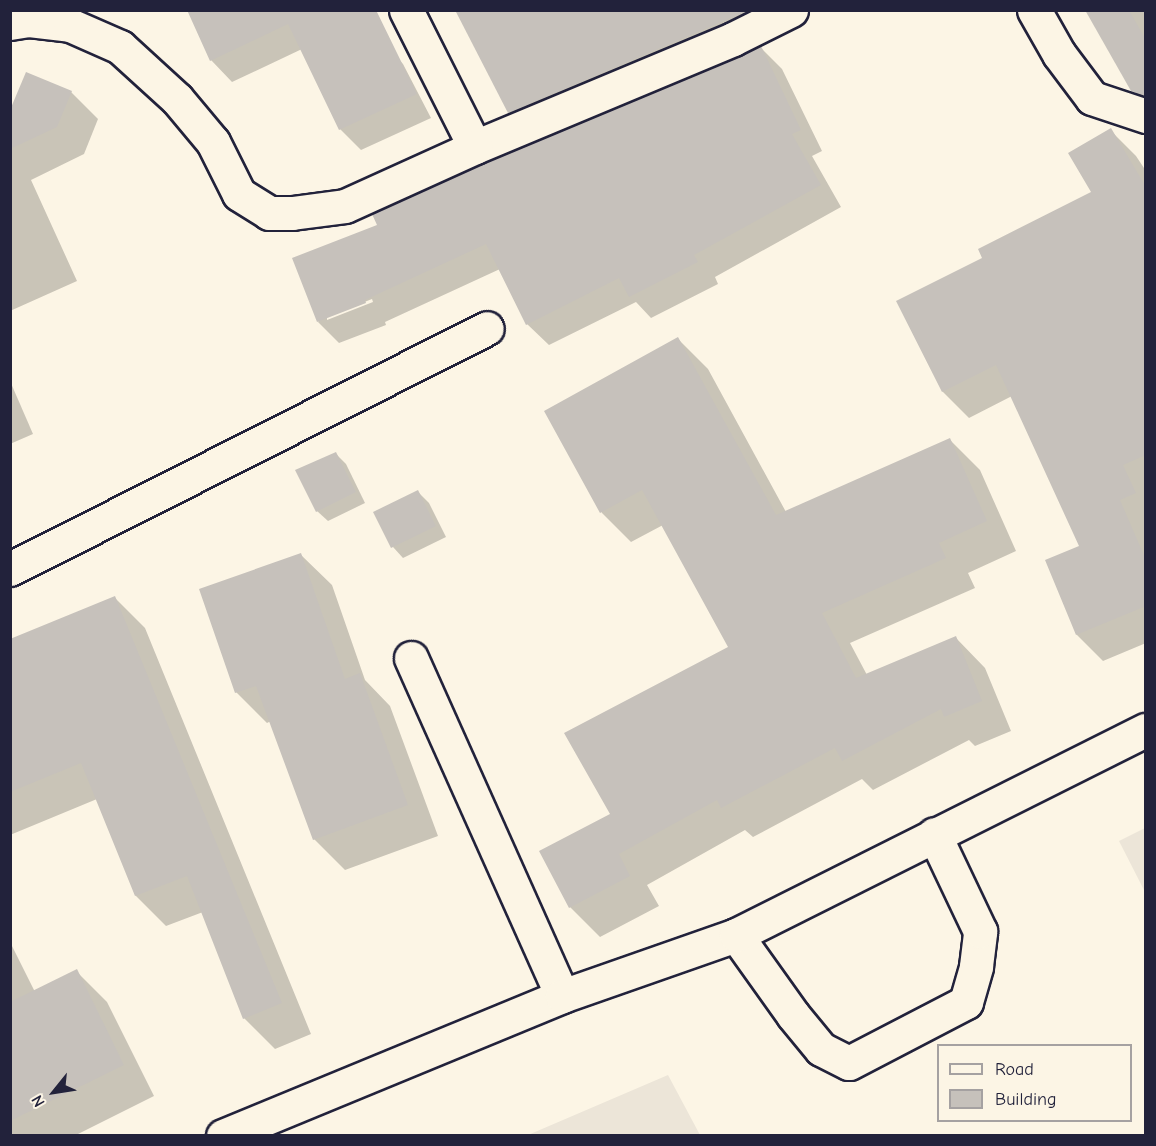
<!DOCTYPE html>
<style>
body{margin:0}
#map{position:relative;width:1156px;height:1146px;overflow:hidden;background:#fcf5e5;font-family:"Comic Neue",sans-serif}
div>[style]{position:absolute}
.built>*{inset:0;background:#ece5d8}
.shadow>*{inset:0;background:#0003}
.building>*{inset:0;background:#c6c1bb}
.roads{filter:drop-shadow(2px 0 #22223b) drop-shadow(-2px 0 #22223b) drop-shadow(0 2px #22223b) drop-shadow(0 -2px #22223b)}
.minor>*{height:33px;margin:-16.5px;padding:0 16.5px;transform-origin:16.5px;border-radius:16.5px;background:#fcf5e5}
span{translate:-50% -50%;white-space:nowrap;text-align:center;line-height:1.15;-webkit-text-stroke:4.5px #fcf5e5;paint-order:stroke}
.frame{position:absolute;inset:0;border:12px solid #22223b;pointer-events:none}
.legend{position:absolute;left:937px;top:1044px;width:195px;height:78px;box-sizing:border-box;background:#fcf5e5;border:2px solid #a5a1a1;margin:0;padding:8px 10px;list-style:none;font-size:18px;color:#22223b}
.legend li{display:flex;align-items:center;gap:12px;height:30px}
.legend b{width:30px;border:2px solid #a5a1a1}
.north{position:absolute;left:24px;top:1062px;width:60px;height:60px;-webkit-text-stroke:4px #fcf5e5;paint-order:stroke;rotate:240deg;font-size:16px;font-weight:700;line-height:24px;text-align:center;color:#22223b}
.north::after{content:'';display:block;margin:auto;width:21px;height:27px;background:#22223b;clip-path:polygon(50% 0,100% 100%,50% 72%,0 100%)}
</style>
<div id="map">
<div class="built">
<i style="clip-path:polygon(1145px 828px,1145px 892px,1119px 841px)"></i>
<i style="clip-path:polygon(668px 1075px,700px 1135px,528px 1135px)"></i>
</div>
<div class="shadow">
<i style="clip-path:polygon(188px 10px,351px 10px,403px 64px,431px 118px,361px 150px,340px 129px,302px 49px,232px 82px,211px 60px)"></i>
<i style="clip-path:polygon(457px 10px,755px 10px,532px 136px,509px 112px)"></i>
<i style="clip-path:polygon(1087px 10px,1146px 10px,1146px 103px,1132px 89px)"></i>
<i style="clip-path:polygon(evenodd,761px 48px,782px 69px,822px 151px,812px 156px,841px 207px,715px 277px,718px 284px,651px 318px,636px 302px,549px 345px,527px 324px,500px 269px,385px 322px,386px 325px,339px 343px,318px 322px,380px 226px,761px 48px,372px 299px,373px 302px,327px 320px,327px 317px,372px 299px)"></i>
<i style="clip-path:polygon(71px 92px,98px 119px,84px 154px,31px 180px,77px 281px,10px 311px,10px 103px,13px 108px)"></i>
<i style="clip-path:polygon(1110px 130px,1136px 156px,1146px 171px,1146px 643px,1103px 661px,1077px 635px,1047px 561px,1081px 547px,1012px 396px,969px 418px,943px 392px,898px 302px,984px 259px,1094px 192px)"></i>
<i style="clip-path:polygon(678px 339px,708px 369px,786px 512px,950px 440px,980px 470px,1016px 551px,968px 573px,975px 588px,850px 643px,867px 675px,956px 638px,985px 668px,1011px 731px,975px 746px,969px 740px,873px 790px,862px 779px,753px 837px,745px 830px,647px 885px,659px 906px,600px 937px,570px 907px,612px 815px,730px 647px,663px 525px,631px 542px,602px 513px,546px 411px)"></i>
<i style="clip-path:polygon(10px 381px,33px 434px,10px 444px)"></i>
<i style="clip-path:polygon(335px 453px,346px 464px,365px 503px,328px 521px,317px 511px)"></i>
<i style="clip-path:polygon(418px 492px,429px 503px,446px 537px,403px 558px,393px 547px)"></i>
<i style="clip-path:polygon(301px 555px,332px 585px,365px 680px,390px 706px,438px 836px,345px 870px,314px 839px,271px 721px,267px 723px,236px 692px)"></i>
<i style="clip-path:polygon(115px 598px,145px 628px,311px 1034px,275px 1049px,244px 1018px,203px 912px,166px 926px,136px 896px,97px 799px,10px 835px,10px 641px)"></i>
<i style="clip-path:polygon(10px 942px,35px 992px,76px 971px,107px 1002px,154px 1096px,74px 1136px,10px 1135px)"></i>
</div>
<div class="building">
<i style="clip-path:polygon(187px 10px,376px 10px,417px 94px,339px 130px,288px 24px,210px 61px)"></i>
<i style="clip-path:polygon(455px 10px,744px 10px,745px 12px,508px 113px)"></i>
<i style="clip-path:polygon(1085px 10px,1129px 10px,1146px 40px,1146px 96px,1131px 91px)"></i>
<i style="clip-path:polygon(761px 46px,801px 130px,792px 134px,821px 185px,694px 255px,698px 262px,629px 297px,619px 278px,526px 325px,486px 244px,365px 300px,366px 303px,317px 322px,292px 258px,377px 225px,372px 214px,482px 164px)"></i>
<i style="clip-path:polygon(26px 72px,72px 91px,57px 127px,10px 149px,10px 110px)"></i>
<i style="clip-path:polygon(1111px 128px,1146px 187px,1146px 455px,1123px 465px,1136px 493px,1120px 500px,1146px 560px,1146px 606px,1076px 635px,1045px 560px,1079px 546px,996px 365px,942px 392px,896px 301px,982px 258px,978px 249px,1091px 192px,1068px 153px)"></i>
<i style="clip-path:polygon(678px 337px,776px 515px,950px 438px,987px 521px,939px 543px,946px 558px,822px 613px,856px 678px,956px 636px,982px 701px,944px 717px,941px 709px,842px 761px,835px 748px,721px 808px,717px 800px,619px 854px,630px 876px,569px 908px,539px 851px,610px 814px,564px 733px,728px 647px,642px 490px,600px 513px,544px 411px)"></i>
<i style="clip-path:polygon(336px 452px,356px 492px,316px 512px,295px 470px)"></i>
<i style="clip-path:polygon(418px 490px,436px 526px,391px 548px,373px 512px)"></i>
<i style="clip-path:polygon(301px 553px,345px 679px,360px 673px,408px 805px,313px 840px,256px 686px,235px 693px,199px 589px)"></i>
<i style="clip-path:polygon(115px 596px,282px 1003px,243px 1019px,187px 876px,135px 896px,81px 763px,10px 792px,10px 639px)"></i>
<i style="clip-path:polygon(77px 969px,124px 1065px,10px 1121px,10px 1002px)"></i>
</div>
<div class="roads">
<div class="minor">
<i style="left:406px;top:10px;width:153px;rotate:63.3deg"></i>
<i style="left:475px;top:147px;width:280px;rotate:-22.7deg"></i>
<i style="left:733px;top:39px;width:65px;rotate:-26.6deg"></i>
<i style="left:1034px;top:10px;width:51px;rotate:60.4deg"></i>
<i style="left:1059px;top:54px;width:55px;rotate:53.1deg"></i>
<i style="left:1092px;top:98px;width:57px;rotate:18.4deg"></i>
<i style="left:10px;top:23px;width:19px;rotate:-9deg"></i>
<i style="left:29px;top:20px;width:41px;rotate:7deg"></i>
<i style="left:70px;top:25px;width:55px;rotate:23.7deg"></i>
<i style="left:120px;top:47px;width:77px;rotate:42.4deg"></i>
<i style="left:177px;top:99px;width:56px;rotate:50.1deg"></i>
<i style="left:213px;top:142px;width:58px;rotate:63.4deg"></i>
<i style="left:239px;top:194px;width:36px;rotate:32deg"></i>
<i style="left:269px;top:213px;width:23px"></i>
<i style="left:292px;top:213px;width:53px;rotate:-7.5deg"></i>
<i style="left:345px;top:206px;width:143px;rotate:-24.4deg"></i>
<i style="left:10px;top:569px;width:534px;rotate:-26.8deg"></i>
<i style="left:411px;top:658px;width:370px;rotate:65.9deg"></i>
<i style="left:736px;top:935px;width:98px;rotate:54.5deg"></i>
<i style="left:793px;top:1015px;width:44px;rotate:50.5deg"></i>
<i style="left:821px;top:1049px;width:31px;rotate:27deg"></i>
<i style="left:849px;top:1063px;width:132px;rotate:-27.5deg"></i>
<i style="left:966px;top:1002px;width:37px;rotate:-74deg"></i>
<i style="left:976px;top:966px;width:35px;rotate:-83deg"></i>
<i style="left:980px;top:931px;width:107px;rotate:-115.4deg"></i>
<i style="left:223px;top:1136px;width:367px;rotate:-22.4deg"></i>
<i style="left:562px;top:996px;width:184px;rotate:-19.3deg"></i>
<i style="left:736px;top:935px;width:458px;rotate:-26.6deg"></i>
</div>
</div>
<div class="frame"></div>
<ul class="legend">
<li><b style="height:8px;background:#fcf5e5"></b>Road</li>
<li><b style="height:16px;background:#c6c1bb"></b>Building</li>
</ul>
<div class="north">N</div>
</div>
